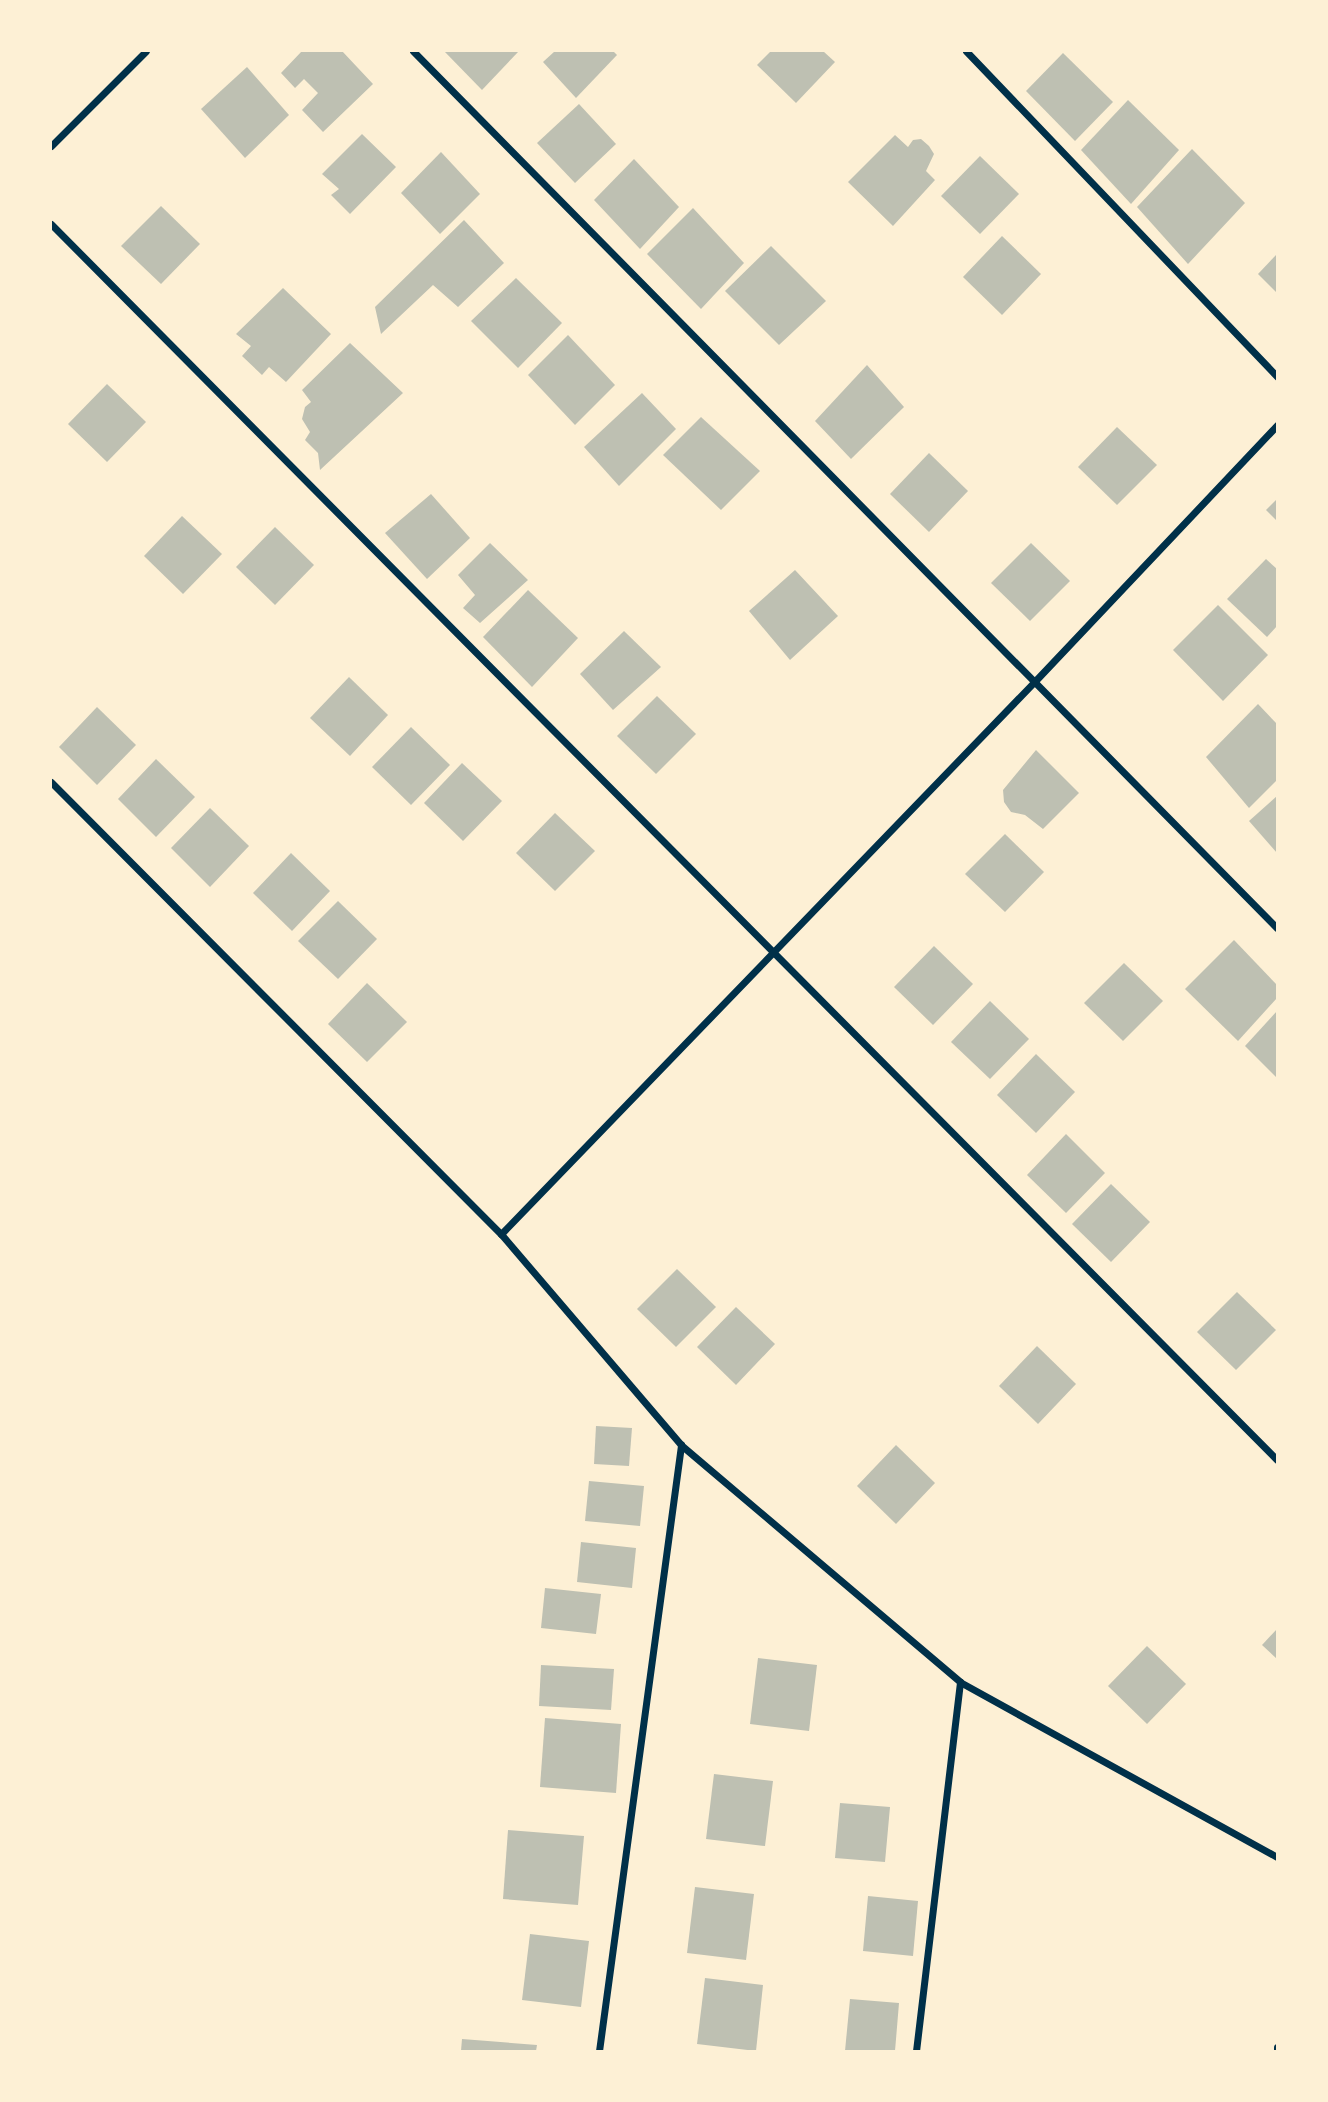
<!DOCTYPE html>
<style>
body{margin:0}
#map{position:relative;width:1328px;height:2102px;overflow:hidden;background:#fdf0d5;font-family:"Work Sans",sans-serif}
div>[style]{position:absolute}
.building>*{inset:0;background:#bec0b2}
.minor>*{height:7px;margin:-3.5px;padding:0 3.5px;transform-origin:3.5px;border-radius:3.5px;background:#003049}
span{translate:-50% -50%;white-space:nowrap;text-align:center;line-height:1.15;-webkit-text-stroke:5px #fdf0d5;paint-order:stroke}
.frame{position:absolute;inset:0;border:52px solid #fdf0d5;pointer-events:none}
</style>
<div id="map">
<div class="building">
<i style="clip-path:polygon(302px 51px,342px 51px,373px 84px,323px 132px,302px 110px,318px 93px,304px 79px,295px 88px,281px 73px)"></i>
<i style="clip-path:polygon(444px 51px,519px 51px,482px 90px)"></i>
<i style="clip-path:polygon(555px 51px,613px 51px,617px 55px,576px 98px,543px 62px)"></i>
<i style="clip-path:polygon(771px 51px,823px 51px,835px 62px,796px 103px,757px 65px)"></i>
<i style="clip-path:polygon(1063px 53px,1113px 102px,1075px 141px,1026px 91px)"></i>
<i style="clip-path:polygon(247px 67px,289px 115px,245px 158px,201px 109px)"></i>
<i style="clip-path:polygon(1128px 100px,1179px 150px,1131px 204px,1081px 150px)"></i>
<i style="clip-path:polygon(579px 104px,616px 144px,575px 183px,537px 143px)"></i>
<i style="clip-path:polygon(362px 134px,396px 167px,350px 214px,331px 195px,339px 189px,322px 174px)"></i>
<i style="clip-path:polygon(895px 135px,908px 147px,913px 140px,921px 139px,929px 146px,934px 154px,926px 171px,935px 180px,893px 226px,848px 182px)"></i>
<i style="clip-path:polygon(1192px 149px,1245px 203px,1188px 264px,1137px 207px)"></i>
<i style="clip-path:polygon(441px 152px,480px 194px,440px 234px,401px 193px)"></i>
<i style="clip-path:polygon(980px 156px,1019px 194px,980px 234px,941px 196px)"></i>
<i style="clip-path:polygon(634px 159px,679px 207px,640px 249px,594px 200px)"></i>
<i style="clip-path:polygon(161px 206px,200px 244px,161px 284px,121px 246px)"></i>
<i style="clip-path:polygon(693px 208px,744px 263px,701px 309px,647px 254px)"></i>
<i style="clip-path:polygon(464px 220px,504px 263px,458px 307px,433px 285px,381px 334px,375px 307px)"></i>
<i style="clip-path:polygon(1002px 236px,1041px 274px,1002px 315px,963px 277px)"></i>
<i style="clip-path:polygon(771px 246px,826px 301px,779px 345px,725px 291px)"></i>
<i style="clip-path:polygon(1277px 254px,1277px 293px,1258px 274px)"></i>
<i style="clip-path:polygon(516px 278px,562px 323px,518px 368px,471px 321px)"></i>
<i style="clip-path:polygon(283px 288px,331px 334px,286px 382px,269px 367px,262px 375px,242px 356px,251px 346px,236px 334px)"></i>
<i style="clip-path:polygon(568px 335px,615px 385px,575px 425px,528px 375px)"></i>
<i style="clip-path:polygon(350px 343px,403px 393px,320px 470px,318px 453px,305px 440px,310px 432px,302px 419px,305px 407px,311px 402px,302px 390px)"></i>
<i style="clip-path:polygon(867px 365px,904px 407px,851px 459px,815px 421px)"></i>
<i style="clip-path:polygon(107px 384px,146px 422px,107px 462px,68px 424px)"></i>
<i style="clip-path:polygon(642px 393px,676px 429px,619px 486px,584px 447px)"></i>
<i style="clip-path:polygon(701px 417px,760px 471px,721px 510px,663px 455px)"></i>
<i style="clip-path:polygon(1117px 427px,1157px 465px,1117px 505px,1078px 467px)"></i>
<i style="clip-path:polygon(929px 453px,968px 491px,929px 532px,890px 494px)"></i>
<i style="clip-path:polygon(431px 494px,470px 538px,427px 579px,385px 533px)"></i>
<i style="clip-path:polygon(1277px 499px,1277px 521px,1266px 510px)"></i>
<i style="clip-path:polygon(182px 516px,222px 554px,183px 594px,144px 556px)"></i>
<i style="clip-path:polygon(275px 527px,314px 565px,275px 605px,236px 567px)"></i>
<i style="clip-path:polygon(490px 543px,528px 580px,480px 623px,463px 608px,475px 595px,458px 575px)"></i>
<i style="clip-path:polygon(1031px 543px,1070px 581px,1030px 621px,991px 583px)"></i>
<i style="clip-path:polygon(1266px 559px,1277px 569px,1277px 626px,1267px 637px,1227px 599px)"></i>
<i style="clip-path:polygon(795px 570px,838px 616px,790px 660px,749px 611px)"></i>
<i style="clip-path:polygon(528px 590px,578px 638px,532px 687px,483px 637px)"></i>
<i style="clip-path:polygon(1218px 605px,1268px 655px,1223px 701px,1173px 650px)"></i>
<i style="clip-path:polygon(624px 631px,661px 667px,613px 710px,580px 674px)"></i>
<i style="clip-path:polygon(349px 677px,388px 715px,350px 756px,310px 718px)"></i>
<i style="clip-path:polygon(657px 696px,696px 734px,656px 774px,617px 736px)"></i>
<i style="clip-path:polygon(1258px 704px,1277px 724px,1277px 780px,1249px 808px,1206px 757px)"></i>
<i style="clip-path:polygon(97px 707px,136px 745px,97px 785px,59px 747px)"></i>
<i style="clip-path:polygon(411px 727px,450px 765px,411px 805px,372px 767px)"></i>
<i style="clip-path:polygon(1036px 750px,1079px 793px,1043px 829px,1025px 815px,1011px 812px,1004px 802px,1003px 790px)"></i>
<i style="clip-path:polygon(156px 759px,195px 797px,156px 837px,118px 799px)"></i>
<i style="clip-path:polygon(462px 763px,502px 801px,463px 841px,424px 803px)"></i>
<i style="clip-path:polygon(1277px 796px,1277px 853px,1249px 821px)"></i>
<i style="clip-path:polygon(210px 808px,249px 846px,210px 887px,171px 848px)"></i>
<i style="clip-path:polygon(555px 813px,595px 851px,555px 891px,516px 853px)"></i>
<i style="clip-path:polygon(1005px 834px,1044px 872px,1005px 912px,965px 874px)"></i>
<i style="clip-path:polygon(291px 853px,330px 891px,292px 931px,253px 893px)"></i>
<i style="clip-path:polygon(338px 901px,377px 939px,338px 979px,298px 941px)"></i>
<i style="clip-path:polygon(1234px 940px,1277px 985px,1277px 998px,1238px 1041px,1185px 989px)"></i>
<i style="clip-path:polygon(934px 946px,973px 984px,933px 1025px,894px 987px)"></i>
<i style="clip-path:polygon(1124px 963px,1163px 1001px,1123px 1041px,1084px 1003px)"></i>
<i style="clip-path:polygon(367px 983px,407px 1022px,367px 1062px,328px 1024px)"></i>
<i style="clip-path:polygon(990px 1001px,1029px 1039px,990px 1079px,951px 1042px)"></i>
<i style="clip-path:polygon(1277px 1011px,1277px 1078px,1245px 1046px)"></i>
<i style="clip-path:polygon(1036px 1054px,1075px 1092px,1036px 1133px,997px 1095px)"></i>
<i style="clip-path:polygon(1066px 1134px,1105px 1173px,1066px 1213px,1027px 1175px)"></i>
<i style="clip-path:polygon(1111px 1184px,1150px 1222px,1111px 1262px,1072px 1224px)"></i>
<i style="clip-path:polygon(677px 1269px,716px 1307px,676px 1347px,637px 1309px)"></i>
<i style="clip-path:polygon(1237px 1292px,1276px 1330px,1236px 1370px,1197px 1332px)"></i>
<i style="clip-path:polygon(736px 1307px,775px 1344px,736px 1385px,697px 1347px)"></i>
<i style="clip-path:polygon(1037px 1346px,1076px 1384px,1038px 1424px,999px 1386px)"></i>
<i style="clip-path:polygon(596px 1426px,632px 1428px,629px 1466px,594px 1464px)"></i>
<i style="clip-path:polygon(896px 1445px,935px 1483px,896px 1524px,857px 1486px)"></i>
<i style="clip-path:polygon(589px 1481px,644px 1486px,640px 1526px,585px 1521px)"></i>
<i style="clip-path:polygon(581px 1542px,636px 1548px,632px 1588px,577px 1582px)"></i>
<i style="clip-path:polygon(545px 1588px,601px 1594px,596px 1634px,541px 1628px)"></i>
<i style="clip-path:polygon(1277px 1629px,1277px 1659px,1262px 1645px)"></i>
<i style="clip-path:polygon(1147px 1646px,1186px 1684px,1147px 1724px,1108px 1686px)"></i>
<i style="clip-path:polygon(758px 1658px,817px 1665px,809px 1731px,750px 1724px)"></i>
<i style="clip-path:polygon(541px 1665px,614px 1669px,611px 1710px,539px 1706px)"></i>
<i style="clip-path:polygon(545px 1718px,621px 1724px,616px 1793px,540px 1787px)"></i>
<i style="clip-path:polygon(714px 1774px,773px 1781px,765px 1846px,706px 1839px)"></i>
<i style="clip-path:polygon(840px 1803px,890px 1807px,885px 1862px,835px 1858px)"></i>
<i style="clip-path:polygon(508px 1830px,584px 1836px,578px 1905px,503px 1899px)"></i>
<i style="clip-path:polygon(695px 1887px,754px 1894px,746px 1960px,687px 1953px)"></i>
<i style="clip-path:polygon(868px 1896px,918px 1901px,913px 1956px,863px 1951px)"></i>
<i style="clip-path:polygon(530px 1934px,589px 1941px,581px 2007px,522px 2000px)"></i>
<i style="clip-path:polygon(705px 1978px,763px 1985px,756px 2051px,697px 2044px)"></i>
<i style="clip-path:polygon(850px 1999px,899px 2003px,895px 2051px,845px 2051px)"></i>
<i style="clip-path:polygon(462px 2039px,537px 2045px,536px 2051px,461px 2051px)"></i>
</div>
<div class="minor">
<i style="left:413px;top:51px;width:1231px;rotate:45.43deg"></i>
<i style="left:966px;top:51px;width:451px;rotate:46.3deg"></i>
<i style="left:51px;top:146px;width:134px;rotate:-45deg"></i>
<i style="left:51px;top:224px;width:1741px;rotate:45.23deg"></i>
<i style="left:51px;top:782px;width:638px;rotate:45.13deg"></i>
<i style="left:501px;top:1234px;width:277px;rotate:49.5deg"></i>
<i style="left:681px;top:1445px;width:366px;rotate:40.3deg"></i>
<i style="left:960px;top:1682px;width:362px;rotate:28.9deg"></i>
<i style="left:501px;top:1234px;width:770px;rotate:-46deg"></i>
<i style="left:1036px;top:680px;width:351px;rotate:-46.6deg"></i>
<i style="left:599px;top:2051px;width:612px;rotate:-82.29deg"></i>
<i style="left:916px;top:2051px;width:372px;rotate:-83.2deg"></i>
<i style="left:1277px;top:2051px;width:4px;rotate:-90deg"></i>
</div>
<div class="frame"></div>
</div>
